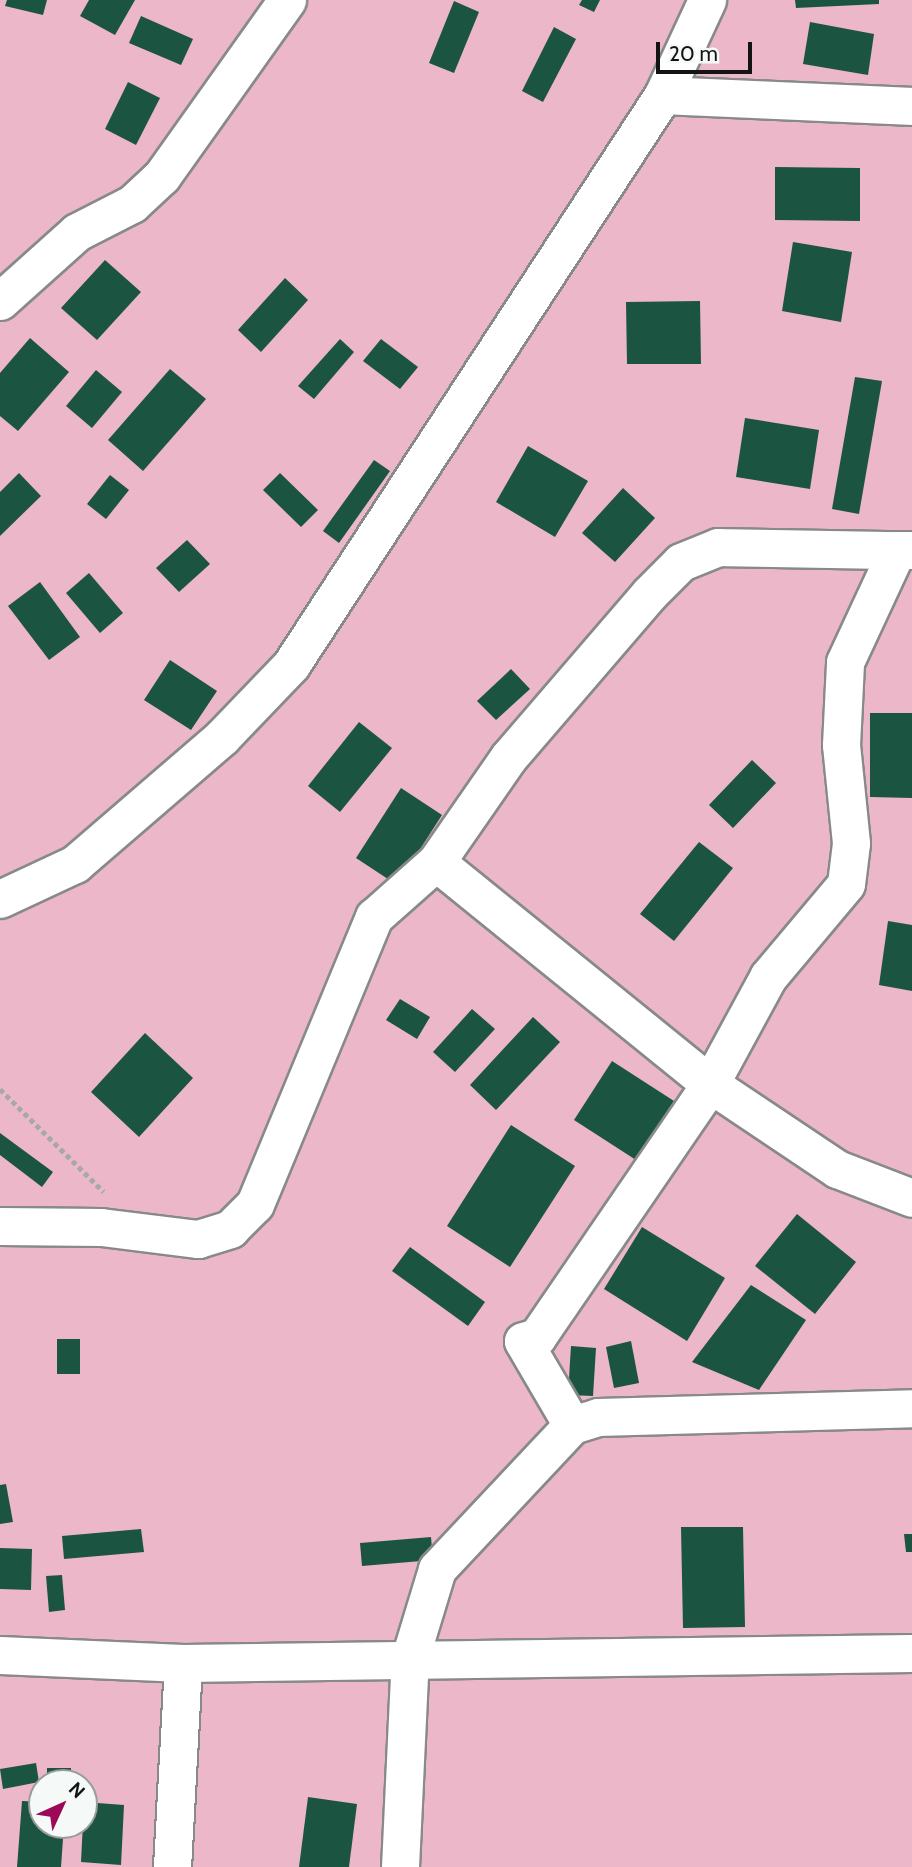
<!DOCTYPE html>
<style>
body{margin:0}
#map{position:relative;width:912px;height:1867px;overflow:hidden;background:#e8ecea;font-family:Cabin,sans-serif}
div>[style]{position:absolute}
.green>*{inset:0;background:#ecb7c9}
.building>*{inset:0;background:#1b5441}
.path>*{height:4.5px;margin-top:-2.25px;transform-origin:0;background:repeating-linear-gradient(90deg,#a6a9a7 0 5px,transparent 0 8.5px)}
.roads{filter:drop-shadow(2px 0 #878a89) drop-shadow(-2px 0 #878a89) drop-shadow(0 2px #878a89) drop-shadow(0 -2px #878a89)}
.minor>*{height:37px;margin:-18.5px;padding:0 18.5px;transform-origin:18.5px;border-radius:18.5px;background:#fff}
span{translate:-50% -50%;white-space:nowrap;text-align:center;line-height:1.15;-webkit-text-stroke:7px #f5f9f7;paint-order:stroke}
.north{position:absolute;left:28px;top:1769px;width:70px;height:70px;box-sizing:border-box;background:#f5f9f7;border:2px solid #9a9d9c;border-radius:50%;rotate:45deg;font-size:19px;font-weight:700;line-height:28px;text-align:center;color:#121313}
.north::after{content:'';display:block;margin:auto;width:24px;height:32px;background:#9c0957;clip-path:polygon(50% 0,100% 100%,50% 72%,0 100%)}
.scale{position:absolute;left:656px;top:42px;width:96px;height:32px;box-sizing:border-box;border:4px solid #121313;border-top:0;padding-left:9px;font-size:21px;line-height:24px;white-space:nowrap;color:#121313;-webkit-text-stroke:5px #f5f9f7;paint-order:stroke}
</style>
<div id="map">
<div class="green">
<i style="clip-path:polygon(evenodd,0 0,912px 0,912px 1867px,0 1867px,0 0,42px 1783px,84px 1783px,84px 1825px,42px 1825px,42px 1783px)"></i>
</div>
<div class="building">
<i style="clip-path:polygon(7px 0,47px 0,43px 15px,5px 6px)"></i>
<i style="clip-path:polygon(89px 0,135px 0,115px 35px,80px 16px)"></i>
<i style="clip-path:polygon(582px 0,600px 0,594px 12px,579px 5px)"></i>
<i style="clip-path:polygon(795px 0,879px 0,879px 4px,796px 8px)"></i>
<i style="clip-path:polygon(454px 1px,479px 12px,454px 73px,429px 63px)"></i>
<i style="clip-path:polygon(141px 16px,193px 39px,181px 65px,129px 43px)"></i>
<i style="clip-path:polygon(810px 22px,874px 34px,868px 75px,803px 64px)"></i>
<i style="clip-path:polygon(554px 27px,576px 39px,543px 102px,522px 91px)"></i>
<i style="clip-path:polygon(128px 82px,160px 98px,136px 145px,105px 129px)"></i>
<i style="clip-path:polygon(775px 167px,860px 168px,860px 221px,775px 220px)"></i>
<i style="clip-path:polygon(793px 242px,852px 252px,841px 322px,782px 311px)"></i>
<i style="clip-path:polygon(105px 260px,141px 292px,97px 340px,61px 308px)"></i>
<i style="clip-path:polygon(285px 278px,308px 300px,261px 352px,238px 330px)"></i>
<i style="clip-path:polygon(700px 301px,701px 364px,627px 364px,626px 302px)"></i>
<i style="clip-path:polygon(30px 338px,69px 372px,18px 431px,0 416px,0 373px)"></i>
<i style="clip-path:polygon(340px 339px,354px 352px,314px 399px,298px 386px)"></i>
<i style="clip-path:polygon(381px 339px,418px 367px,400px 389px,363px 361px)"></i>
<i style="clip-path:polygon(170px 369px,206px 399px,143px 471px,108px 440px)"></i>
<i style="clip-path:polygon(96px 370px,122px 392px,92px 428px,66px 406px)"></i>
<i style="clip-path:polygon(855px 377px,882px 381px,859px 514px,832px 509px)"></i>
<i style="clip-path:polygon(745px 418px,819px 430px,810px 489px,736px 477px)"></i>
<i style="clip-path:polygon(528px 446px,588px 481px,555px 537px,496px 502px)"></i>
<i style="clip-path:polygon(374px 460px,390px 471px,339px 543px,323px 531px)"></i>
<i style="clip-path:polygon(19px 473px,41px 496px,0 536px,0 492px)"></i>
<i style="clip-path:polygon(280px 473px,318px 510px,301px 527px,263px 490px)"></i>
<i style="clip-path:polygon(110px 475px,129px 490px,106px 519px,87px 504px)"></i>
<i style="clip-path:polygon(623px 488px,655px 518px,615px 562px,582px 533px)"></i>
<i style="clip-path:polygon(187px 540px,210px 564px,179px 592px,156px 568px)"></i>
<i style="clip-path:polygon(89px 573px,123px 613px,100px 633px,66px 593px)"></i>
<i style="clip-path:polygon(40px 582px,80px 637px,49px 660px,8px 606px)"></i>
<i style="clip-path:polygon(170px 660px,217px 691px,191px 730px,144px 700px)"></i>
<i style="clip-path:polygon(511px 669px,530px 689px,496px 720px,477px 701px)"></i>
<i style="clip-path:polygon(870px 713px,912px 713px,912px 798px,870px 797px)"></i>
<i style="clip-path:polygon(359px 722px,392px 748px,340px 812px,308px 786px)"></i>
<i style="clip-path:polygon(752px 760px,776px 783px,733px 828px,709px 805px)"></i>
<i style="clip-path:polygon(401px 788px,442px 815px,397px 885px,356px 858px)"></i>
<i style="clip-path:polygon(699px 842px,733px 868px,674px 941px,640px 914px)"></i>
<i style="clip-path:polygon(888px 921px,912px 925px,912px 991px,879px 985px)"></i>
<i style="clip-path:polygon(400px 999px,430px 1017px,417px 1039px,386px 1020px)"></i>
<i style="clip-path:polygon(472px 1009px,495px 1029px,455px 1072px,433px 1052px)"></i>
<i style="clip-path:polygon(533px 1017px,560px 1042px,496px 1110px,470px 1085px)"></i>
<i style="clip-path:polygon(145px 1033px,193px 1078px,139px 1137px,91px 1092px)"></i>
<i style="clip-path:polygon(612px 1061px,674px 1101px,636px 1160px,574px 1120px)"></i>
<i style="clip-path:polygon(511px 1125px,575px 1166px,510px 1267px,447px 1226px)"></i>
<i style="clip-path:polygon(0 1133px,53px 1172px,42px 1187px,0 1155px)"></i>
<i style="clip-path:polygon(797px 1214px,856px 1262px,815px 1314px,755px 1266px)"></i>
<i style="clip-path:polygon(642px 1227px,725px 1278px,687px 1341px,604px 1289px)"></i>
<i style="clip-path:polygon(410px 1247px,485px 1302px,468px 1326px,392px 1271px)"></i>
<i style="clip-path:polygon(751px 1285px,806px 1320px,759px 1390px,692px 1362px)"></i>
<i style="clip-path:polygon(57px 1339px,80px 1339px,80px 1374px,57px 1374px)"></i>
<i style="clip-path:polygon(631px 1341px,639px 1383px,614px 1388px,606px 1347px)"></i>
<i style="clip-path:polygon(571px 1346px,596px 1348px,593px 1396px,568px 1395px)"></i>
<i style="clip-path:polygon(6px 1484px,13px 1522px,0 1524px,0 1485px)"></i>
<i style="clip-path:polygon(681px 1527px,743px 1527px,745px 1627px,683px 1628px)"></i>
<i style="clip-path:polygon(141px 1529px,144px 1552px,64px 1559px,62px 1536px)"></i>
<i style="clip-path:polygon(904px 1534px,912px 1534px,912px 1552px,906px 1552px)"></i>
<i style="clip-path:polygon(431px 1537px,433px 1560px,362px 1566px,360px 1543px)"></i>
<i style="clip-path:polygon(0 1548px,32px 1549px,31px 1590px,0 1589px)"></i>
<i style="clip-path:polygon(62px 1575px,65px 1610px,49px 1612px,46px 1576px)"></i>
<i style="clip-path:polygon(36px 1763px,39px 1782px,3px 1789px,0 1769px)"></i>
<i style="clip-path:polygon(47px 1768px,71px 1768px,71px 1783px,47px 1783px)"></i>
<i style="clip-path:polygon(308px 1797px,357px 1804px,349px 1867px,299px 1867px)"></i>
<i style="clip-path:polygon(22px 1801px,42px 1802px,42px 1825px,64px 1825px,61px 1867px,17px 1867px)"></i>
<i style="clip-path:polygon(84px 1802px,124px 1805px,121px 1865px,81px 1862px)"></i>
</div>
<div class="path">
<i style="left:0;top:1089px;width:146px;rotate:44.7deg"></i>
</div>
<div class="roads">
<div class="minor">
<i style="left:663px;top:95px;width:249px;rotate:2.5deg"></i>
<i style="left:0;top:301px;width:103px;rotate:-41.9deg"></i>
<i style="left:77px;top:232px;width:62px;rotate:-27deg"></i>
<i style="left:132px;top:204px;width:41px;rotate:-43deg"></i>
<i style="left:162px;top:176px;width:216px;rotate:-54.6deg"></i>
<i style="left:436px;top:862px;width:353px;rotate:39deg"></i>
<i style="left:710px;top:1084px;width:153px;rotate:33.8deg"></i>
<i style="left:837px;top:1169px;width:80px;rotate:21.1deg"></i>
<i style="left:0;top:899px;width:83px;rotate:-25deg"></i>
<i style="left:75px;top:864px;width:194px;rotate:-40.8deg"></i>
<i style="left:222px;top:737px;width:100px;rotate:-46.2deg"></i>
<i style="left:291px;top:665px;width:681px;rotate:-56.87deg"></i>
<i style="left:663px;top:95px;width:105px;rotate:-65.1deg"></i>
<i style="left:0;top:1226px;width:101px;rotate:0.6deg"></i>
<i style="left:101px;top:1227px;width:98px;rotate:7.1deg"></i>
<i style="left:198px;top:1239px;width:34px;rotate:-17deg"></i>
<i style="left:230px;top:1229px;width:35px;rotate:-45deg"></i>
<i style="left:255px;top:1204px;width:311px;rotate:-67.5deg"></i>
<i style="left:374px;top:917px;width:83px;rotate:-41.6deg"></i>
<i style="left:436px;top:862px;width:126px;rotate:-55.3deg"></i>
<i style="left:508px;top:758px;width:216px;rotate:-49.3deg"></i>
<i style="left:649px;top:594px;width:45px;rotate:-45deg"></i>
<i style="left:681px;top:562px;width:40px;rotate:-22deg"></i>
<i style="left:718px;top:547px;width:179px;rotate:1deg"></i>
<i style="left:572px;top:1425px;width:97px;rotate:-120.3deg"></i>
<i style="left:523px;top:1341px;width:15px;rotate:-16deg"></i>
<i style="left:537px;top:1337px;width:306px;rotate:-55.6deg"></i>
<i style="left:710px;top:1084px;width:122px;rotate:-61.5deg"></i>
<i style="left:768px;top:977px;width:121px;rotate:-50deg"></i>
<i style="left:846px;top:884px;width:41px;rotate:-83deg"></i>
<i style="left:851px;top:843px;width:99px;rotate:-95.8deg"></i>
<i style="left:841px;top:745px;width:83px;rotate:-87.2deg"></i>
<i style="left:845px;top:662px;width:123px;rotate:-65.1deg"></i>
<i style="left:897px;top:550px;width:15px"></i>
<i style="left:0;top:1655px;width:183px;rotate:2.5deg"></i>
<i style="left:183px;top:1663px;width:729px;rotate:-0.79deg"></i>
<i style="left:172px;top:1867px;width:204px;rotate:-86.9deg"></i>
<i style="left:400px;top:1867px;width:209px;rotate:-87.3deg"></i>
<i style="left:410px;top:1658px;width:93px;rotate:-73.1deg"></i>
<i style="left:437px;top:1569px;width:197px;rotate:-46.8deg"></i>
<i style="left:572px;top:1425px;width:27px;rotate:-17deg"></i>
<i style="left:598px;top:1417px;width:314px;rotate:-1.6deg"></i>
</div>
</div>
<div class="north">N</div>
<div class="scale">20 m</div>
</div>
